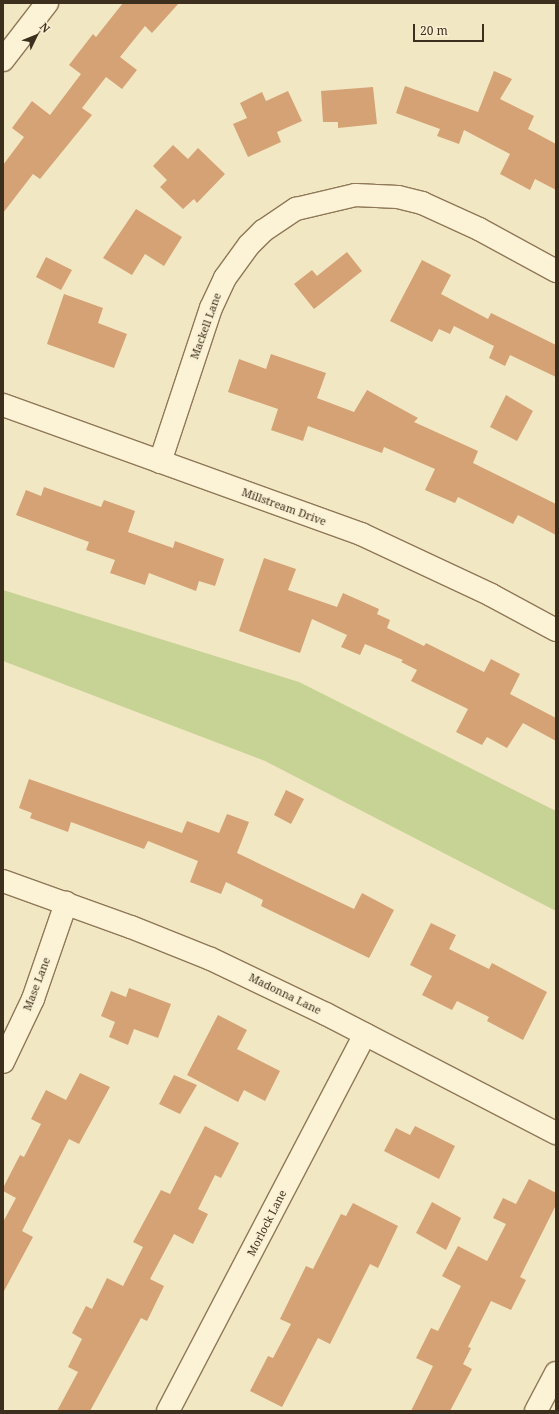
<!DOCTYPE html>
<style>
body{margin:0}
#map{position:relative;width:559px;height:1414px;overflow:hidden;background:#f2e7c3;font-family:"Noto Serif",serif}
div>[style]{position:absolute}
.green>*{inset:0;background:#c7d295}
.building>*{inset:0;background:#d4a275}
.roads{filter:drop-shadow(1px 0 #8f7857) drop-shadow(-1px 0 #8f7857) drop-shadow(0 1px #8f7857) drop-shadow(0 -1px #8f7857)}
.minor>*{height:22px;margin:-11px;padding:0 11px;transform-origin:11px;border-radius:11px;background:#fcf3d7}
span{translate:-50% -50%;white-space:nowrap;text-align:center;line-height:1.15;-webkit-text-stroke:3.5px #f9f0d3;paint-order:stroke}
.street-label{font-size:11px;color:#3d2f1d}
.frame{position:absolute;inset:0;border:4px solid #3d2f1d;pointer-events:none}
.north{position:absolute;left:16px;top:16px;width:40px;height:40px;-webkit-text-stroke:3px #f9f0d3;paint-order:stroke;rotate:47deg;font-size:11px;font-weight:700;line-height:16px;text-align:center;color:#3d2f1d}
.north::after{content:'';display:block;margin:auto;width:14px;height:18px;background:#3d2f1d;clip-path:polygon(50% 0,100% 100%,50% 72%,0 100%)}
.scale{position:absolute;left:413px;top:24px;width:71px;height:18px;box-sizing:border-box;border:2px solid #3d2f1d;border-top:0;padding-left:5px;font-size:12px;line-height:14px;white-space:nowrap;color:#3d2f1d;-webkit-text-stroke:3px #f9f0d3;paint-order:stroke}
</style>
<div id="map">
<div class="green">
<i style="clip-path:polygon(3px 590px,299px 682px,556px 811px,556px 911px,265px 761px,3px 661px)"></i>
</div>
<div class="building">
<i style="clip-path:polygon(123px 3px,179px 3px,152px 33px,145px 26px,120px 57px,137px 70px,122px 89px,106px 77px,82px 108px,92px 115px,40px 179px,33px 174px,3px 213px,3px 165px,24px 137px,12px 128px,32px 101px,50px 115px,81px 74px,69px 65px,93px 34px,96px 37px)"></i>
<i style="clip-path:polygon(494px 71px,512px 79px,500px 99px,534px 116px,528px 129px,556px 144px,556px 190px,535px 179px,530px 190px,500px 174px,510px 154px,464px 130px,459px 144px,437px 136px,440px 129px,396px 113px,405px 86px,478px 112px)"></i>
<i style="clip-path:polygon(373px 87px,377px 124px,338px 128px,338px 122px,323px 122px,321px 91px)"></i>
<i style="clip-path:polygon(288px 91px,302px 121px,277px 132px,281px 142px,248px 157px,233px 124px,247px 118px,240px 103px,262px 92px,266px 101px)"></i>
<i style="clip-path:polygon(173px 145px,188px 159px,198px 148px,225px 174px,197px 203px,194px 199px,183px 209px,160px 187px,167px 180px,153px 166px)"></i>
<i style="clip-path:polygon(136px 209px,182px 237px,164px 266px,145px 254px,132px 275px,103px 258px)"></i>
<i style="clip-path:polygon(347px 252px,362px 271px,314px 309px,294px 284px,312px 270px,317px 276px)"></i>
<i style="clip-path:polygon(46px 257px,72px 270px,61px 290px,36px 277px)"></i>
<i style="clip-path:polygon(422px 260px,451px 275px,441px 294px,488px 319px,491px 313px,556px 345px,556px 377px,510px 355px,505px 366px,489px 358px,494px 346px,454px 326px,450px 334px,439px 329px,432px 342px,390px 321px)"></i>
<i style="clip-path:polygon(64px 294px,103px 308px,98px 323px,127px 334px,114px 368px,47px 344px)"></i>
<i style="clip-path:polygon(271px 354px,326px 373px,317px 398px,354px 412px,367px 390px,418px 418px,414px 422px,478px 451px,473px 463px,556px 504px,556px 535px,518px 515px,513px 524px,458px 497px,455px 503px,425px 490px,435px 469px,384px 447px,382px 453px,308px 426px,303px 441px,271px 430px,278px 409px,228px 392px,239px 359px,266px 369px)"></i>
<i style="clip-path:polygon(506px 395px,533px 411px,517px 441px,490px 427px)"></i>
<i style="clip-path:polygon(44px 487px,101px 507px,104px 500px,135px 511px,128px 532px,173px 548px,175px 541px,224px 559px,215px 586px,199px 581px,196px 591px,149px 573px,145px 585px,110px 573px,115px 560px,86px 550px,89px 542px,16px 515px,26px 490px,41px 496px)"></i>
<i style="clip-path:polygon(264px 558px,296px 569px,288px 590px,337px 607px,343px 593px,379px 609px,377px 614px,390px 620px,387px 628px,424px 646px,426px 643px,484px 672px,491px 659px,520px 674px,510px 694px,556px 718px,556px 741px,523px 723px,507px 748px,487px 737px,482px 745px,456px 732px,468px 709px,411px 681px,417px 670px,401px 662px,403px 660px,365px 644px,360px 655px,341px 647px,347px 635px,312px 619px,300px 653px,239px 631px)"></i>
<i style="clip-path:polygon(29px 779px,182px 833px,187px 821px,219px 833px,227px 814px,249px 822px,237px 853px,354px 909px,362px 893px,394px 910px,369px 958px,261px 906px,263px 900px,226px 882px,221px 894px,190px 882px,198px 861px,148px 841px,144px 849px,71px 822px,68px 832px,30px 818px,32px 813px,19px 808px)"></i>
<i style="clip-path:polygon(286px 790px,304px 799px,291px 824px,274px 815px)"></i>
<i style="clip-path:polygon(431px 923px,456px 935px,449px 949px,489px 969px,492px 963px,547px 992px,523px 1040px,487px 1021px,489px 1017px,457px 1001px,452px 1010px,422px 995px,432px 976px,410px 965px)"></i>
<i style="clip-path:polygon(129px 988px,171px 1004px,158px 1038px,134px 1029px,128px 1045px,109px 1037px,115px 1022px,101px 1016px,111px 991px,126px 997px)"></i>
<i style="clip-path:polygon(218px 1015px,247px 1030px,237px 1049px,280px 1071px,265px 1101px,244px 1090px,238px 1102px,187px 1075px)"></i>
<i style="clip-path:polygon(80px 1073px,110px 1087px,79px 1144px,69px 1139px,22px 1231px,33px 1237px,3px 1293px,3px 1222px,16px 1198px,3px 1191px,3px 1188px,20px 1155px,24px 1157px,41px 1124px,31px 1119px,46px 1090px,66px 1100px)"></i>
<i style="clip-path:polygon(174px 1075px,197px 1085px,180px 1114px,159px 1104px)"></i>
<i style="clip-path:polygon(205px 1126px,239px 1143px,221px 1178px,215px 1175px,198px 1209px,208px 1214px,193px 1244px,174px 1234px,150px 1279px,164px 1286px,147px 1321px,141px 1318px,90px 1411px,57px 1411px,78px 1372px,68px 1367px,82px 1339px,72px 1333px,86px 1306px,92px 1309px,107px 1278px,123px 1286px,143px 1247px,133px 1242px,161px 1190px,170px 1194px)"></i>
<i style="clip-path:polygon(415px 1126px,455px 1146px,439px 1179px,384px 1151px,396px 1128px,410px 1135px)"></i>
<i style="clip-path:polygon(529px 1179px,556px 1193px,556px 1205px,520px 1277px,526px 1280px,511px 1310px,491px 1301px,468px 1347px,471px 1348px,463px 1364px,472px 1369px,450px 1411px,411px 1411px,433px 1366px,416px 1358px,431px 1328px,438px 1331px,461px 1286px,442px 1276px,458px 1246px,487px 1261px,506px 1224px,493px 1218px,503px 1198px,516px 1204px)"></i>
<i style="clip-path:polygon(432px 1202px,461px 1218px,446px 1250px,416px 1233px)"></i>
<i style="clip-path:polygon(353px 1203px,398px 1226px,378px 1268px,370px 1264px,330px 1344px,318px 1338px,282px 1407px,250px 1391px,268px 1356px,273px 1358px,291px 1324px,280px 1319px,306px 1266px,313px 1269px,341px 1214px,346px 1216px)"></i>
</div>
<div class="roads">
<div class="minor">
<i style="left:3px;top:60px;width:72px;rotate:-52.3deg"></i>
<i style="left:3px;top:405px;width:381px;rotate:19.8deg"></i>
<i style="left:361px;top:534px;width:144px;rotate:25.1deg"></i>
<i style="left:491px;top:595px;width:74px;rotate:28.3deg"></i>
<i style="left:160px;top:462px;width:162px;rotate:-71.7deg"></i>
<i style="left:211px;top:308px;width:33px;rotate:-65deg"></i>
<i style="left:225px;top:278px;width:41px;rotate:-54deg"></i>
<i style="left:249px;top:245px;width:20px;rotate:-45deg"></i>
<i style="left:263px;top:231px;width:40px;rotate:-34deg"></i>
<i style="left:296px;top:209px;width:61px;rotate:-13.3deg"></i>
<i style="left:355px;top:195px;width:43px;rotate:2.7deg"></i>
<i style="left:398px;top:197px;width:25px;rotate:14deg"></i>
<i style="left:422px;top:203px;width:63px;rotate:24.5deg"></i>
<i style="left:479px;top:229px;width:88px;rotate:28.6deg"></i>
<i style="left:3px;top:881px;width:136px;rotate:19.8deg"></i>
<i style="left:131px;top:927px;width:86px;rotate:21.8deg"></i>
<i style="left:211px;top:959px;width:127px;rotate:25.6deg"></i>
<i style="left:326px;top:1014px;width:259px;rotate:27.4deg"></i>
<i style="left:3px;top:1062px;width:70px;rotate:-64.5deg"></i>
<i style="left:33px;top:999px;width:102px;rotate:-71deg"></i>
<i style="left:168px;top:1411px;width:425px;rotate:-62.4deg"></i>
<i style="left:536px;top:1411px;width:43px;rotate:-62.2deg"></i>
</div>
</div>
<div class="street-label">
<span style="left:206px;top:326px;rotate:-70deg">Mackell Lane</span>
<span style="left:284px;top:507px;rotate:20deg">Millstream Drive</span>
<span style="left:37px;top:984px;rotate:-69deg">Mase Lane</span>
<span style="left:285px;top:994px;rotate:26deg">Madonna Lane</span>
<span style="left:267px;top:1223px;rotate:-63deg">Morlock Lane</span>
</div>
<div class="frame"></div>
<div class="north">N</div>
<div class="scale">20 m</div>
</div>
